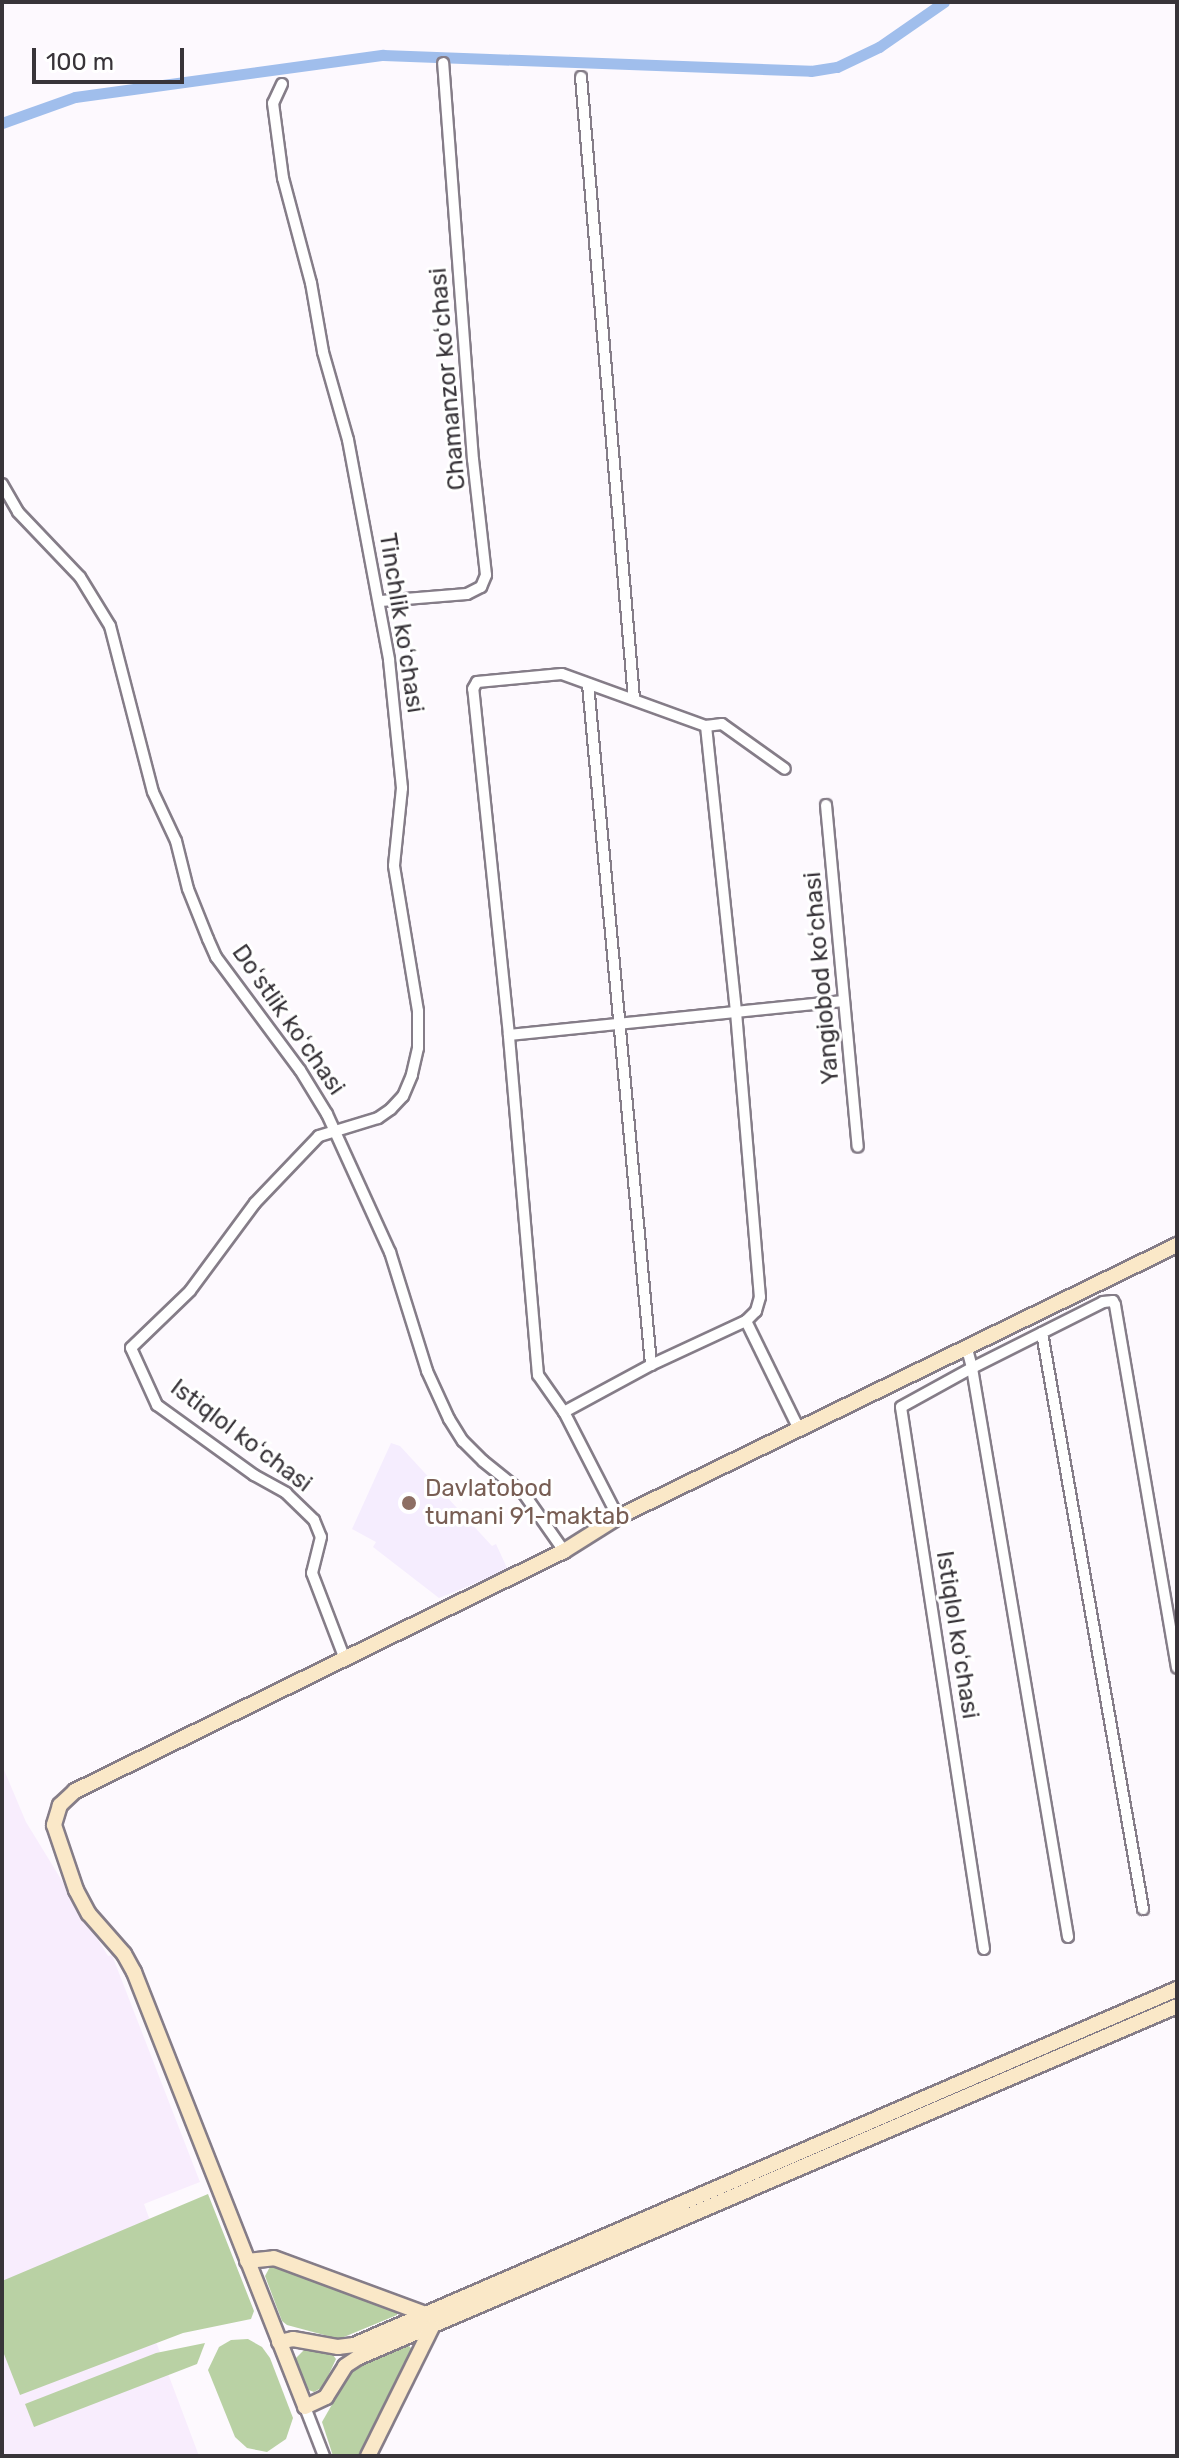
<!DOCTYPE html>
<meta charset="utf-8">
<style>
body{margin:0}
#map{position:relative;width:1179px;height:2458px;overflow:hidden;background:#fdf9fe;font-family:Rubik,sans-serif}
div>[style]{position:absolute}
.built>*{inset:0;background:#f8edfd}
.education>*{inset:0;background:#f5edfe}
.green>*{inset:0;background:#b9d1a4}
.canal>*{height:11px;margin:-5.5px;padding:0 5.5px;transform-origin:5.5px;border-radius:5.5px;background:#a0beec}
.roads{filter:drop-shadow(2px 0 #857d88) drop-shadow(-2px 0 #857d88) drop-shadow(0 2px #857d88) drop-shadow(0 -2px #857d88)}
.street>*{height:10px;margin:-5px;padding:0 5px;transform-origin:5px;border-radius:5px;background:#fff}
.secondary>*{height:14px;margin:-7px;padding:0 7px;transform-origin:7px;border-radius:7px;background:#fae8c8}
.dots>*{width:22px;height:22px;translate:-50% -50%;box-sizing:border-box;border:4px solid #fff;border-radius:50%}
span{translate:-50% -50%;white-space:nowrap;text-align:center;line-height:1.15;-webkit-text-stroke:6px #fff;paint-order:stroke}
.street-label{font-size:24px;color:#383439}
.education-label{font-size:24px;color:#785e54}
.left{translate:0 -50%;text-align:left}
.frame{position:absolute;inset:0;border:4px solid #383439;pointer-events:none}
.scale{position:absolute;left:32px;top:48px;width:152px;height:36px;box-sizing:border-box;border:4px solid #383439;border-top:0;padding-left:10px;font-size:24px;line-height:28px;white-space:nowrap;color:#383439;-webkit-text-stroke:6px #fff;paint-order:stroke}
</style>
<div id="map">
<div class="built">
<i style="clip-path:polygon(2px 1765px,26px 1822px,108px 1956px,112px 1955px,200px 2182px,144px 2204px,176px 2292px,152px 2331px,199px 2456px,2px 2456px)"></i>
</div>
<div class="education">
<i style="clip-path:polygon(391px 1443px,400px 1446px,492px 1546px,496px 1544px,508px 1570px,439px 1598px,373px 1547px,376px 1542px,352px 1529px)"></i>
</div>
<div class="green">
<i style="clip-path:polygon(208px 2194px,254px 2311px,251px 2319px,183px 2333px,20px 2395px,2px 2349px,2px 2281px)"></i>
<i style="clip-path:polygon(279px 2264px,397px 2308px,397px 2315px,339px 2339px,287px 2325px,282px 2321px,265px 2276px,271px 2265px)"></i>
<i style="clip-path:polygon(248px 2339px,262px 2347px,270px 2358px,293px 2418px,286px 2439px,267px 2452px,247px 2448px,235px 2437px,208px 2370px,219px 2347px,231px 2340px)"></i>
<i style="clip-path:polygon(205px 2343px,197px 2364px,34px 2427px,25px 2404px,156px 2353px)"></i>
<i style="clip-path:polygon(402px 2346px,409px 2346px,414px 2351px,363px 2456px,333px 2456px,322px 2422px,350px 2373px,359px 2365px)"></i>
<i style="clip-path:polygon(306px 2348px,333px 2355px,336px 2359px,323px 2387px,314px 2392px,306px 2389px,295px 2359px)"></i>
</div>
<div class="canal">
<i style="left:2px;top:123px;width:77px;rotate:-19.6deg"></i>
<i style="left:75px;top:97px;width:311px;rotate:-7.8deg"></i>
<i style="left:383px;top:55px;width:428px;rotate:2.1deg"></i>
<i style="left:811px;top:71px;width:26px;rotate:-9deg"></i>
<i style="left:837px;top:67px;width:47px;rotate:-25.5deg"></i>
<i style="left:879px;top:47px;width:79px;rotate:-34.7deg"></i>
</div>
<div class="roads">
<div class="street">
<i style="left:581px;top:77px;width:624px;rotate:85.13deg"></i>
<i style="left:282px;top:84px;width:21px;rotate:115deg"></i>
<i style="left:273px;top:103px;width:76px;rotate:82.4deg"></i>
<i style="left:283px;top:178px;width:109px;rotate:75.1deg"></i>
<i style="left:311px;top:283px;width:70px;rotate:80.1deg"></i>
<i style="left:323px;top:352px;width:91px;rotate:74.1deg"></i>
<i style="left:348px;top:440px;width:224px;rotate:79.4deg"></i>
<i style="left:389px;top:660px;width:129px;rotate:84.2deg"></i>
<i style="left:402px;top:788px;width:78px;rotate:95.9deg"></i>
<i style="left:394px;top:866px;width:147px;rotate:80.6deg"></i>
<i style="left:418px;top:1011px;width:37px;rotate:90deg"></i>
<i style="left:418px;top:1048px;width:28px;rotate:103deg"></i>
<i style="left:412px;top:1075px;width:23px;rotate:113deg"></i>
<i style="left:403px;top:1096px;width:18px;rotate:133deg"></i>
<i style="left:391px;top:1109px;width:16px;rotate:145deg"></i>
<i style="left:378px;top:1118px;width:62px;rotate:163deg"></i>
<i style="left:319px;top:1136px;width:93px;rotate:133.7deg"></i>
<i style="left:255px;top:1203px;width:109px;rotate:126.5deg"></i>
<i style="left:190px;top:1291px;width:82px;rotate:136deg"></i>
<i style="left:131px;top:1348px;width:63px;rotate:65.5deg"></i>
<i style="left:157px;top:1405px;width:120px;rotate:35.8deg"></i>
<i style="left:254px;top:1475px;width:37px;rotate:29deg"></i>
<i style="left:286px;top:1493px;width:39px;rotate:44deg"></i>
<i style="left:314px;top:1520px;width:18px;rotate:68deg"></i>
<i style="left:321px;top:1537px;width:37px;rotate:104deg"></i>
<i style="left:312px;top:1573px;width:90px;rotate:69.1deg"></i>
<i style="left:2px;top:484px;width:32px;rotate:60deg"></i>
<i style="left:18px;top:512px;width:90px;rotate:46.4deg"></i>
<i style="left:80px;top:577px;width:57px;rotate:58.5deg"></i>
<i style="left:110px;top:626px;width:171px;rotate:75.5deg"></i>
<i style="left:153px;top:792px;width:54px;rotate:64.9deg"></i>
<i style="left:176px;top:841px;width:49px;rotate:76deg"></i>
<i style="left:188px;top:889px;width:54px;rotate:68.2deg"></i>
<i style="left:208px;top:939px;width:20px;rotate:66deg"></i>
<i style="left:216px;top:957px;width:141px;rotate:53.4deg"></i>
<i style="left:300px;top:1070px;width:52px;rotate:58.5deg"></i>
<i style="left:327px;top:1114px;width:152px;rotate:65.5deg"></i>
<i style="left:390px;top:1252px;width:125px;rotate:72.7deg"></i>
<i style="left:427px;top:1371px;width:53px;rotate:65.4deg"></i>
<i style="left:449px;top:1419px;width:26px;rotate:58deg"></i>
<i style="left:463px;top:1441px;width:28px;rotate:45deg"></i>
<i style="left:483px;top:1461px;width:53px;rotate:38.8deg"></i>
<i style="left:524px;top:1494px;width:70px;rotate:54.9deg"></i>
<i style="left:381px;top:601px;width:86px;rotate:-4.7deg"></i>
<i style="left:467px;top:594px;width:16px;rotate:-27deg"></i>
<i style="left:481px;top:587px;width:13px;rotate:-67deg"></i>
<i style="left:486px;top:575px;width:116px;rotate:-96.4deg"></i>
<i style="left:473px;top:460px;width:398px;rotate:-94.3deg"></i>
<i style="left:588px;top:684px;width:684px;rotate:84.71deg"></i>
<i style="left:706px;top:726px;width:16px;rotate:-7deg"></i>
<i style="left:722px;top:724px;width:77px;rotate:35.5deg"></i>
<i style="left:826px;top:805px;width:343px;rotate:84.7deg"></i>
<i style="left:509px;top:1035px;width:336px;rotate:-5.8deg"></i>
<i style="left:1042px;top:1333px;width:585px;rotate:80.05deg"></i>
<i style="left:967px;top:1349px;width:20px;rotate:75deg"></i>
<i style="left:972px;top:1368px;width:147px;rotate:-26.7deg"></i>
<i style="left:1103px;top:1302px;width:10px;rotate:-6deg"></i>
<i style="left:1113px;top:1301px;width:4px;rotate:63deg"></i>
<i style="left:1115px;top:1305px;width:368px;rotate:80.3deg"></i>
<i style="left:564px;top:1412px;width:99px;rotate:-28.4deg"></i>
<i style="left:651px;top:1365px;width:105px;rotate:-24.9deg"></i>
<i style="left:618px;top:1517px;width:118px;rotate:-117.2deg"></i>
<i style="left:564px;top:1412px;width:45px;rotate:-125.1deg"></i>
<i style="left:538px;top:1375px;width:341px;rotate:-94.9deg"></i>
<i style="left:509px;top:1035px;width:348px;rotate:-95.9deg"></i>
<i style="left:473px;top:689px;width:8px;rotate:-60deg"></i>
<i style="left:477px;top:682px;width:85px;rotate:-5.4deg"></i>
<i style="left:562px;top:674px;width:153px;rotate:19.9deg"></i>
<i style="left:706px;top:726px;width:288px;rotate:84deg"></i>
<i style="left:736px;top:1012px;width:286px;rotate:85.2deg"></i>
<i style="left:760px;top:1297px;width:15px;rotate:106deg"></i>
<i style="left:756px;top:1311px;width:14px;rotate:135deg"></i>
<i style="left:746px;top:1321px;width:120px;rotate:63.9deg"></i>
<i style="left:984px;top:1949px;width:548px;rotate:-98.71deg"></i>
<i style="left:901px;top:1407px;width:81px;rotate:-28.8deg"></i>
<i style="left:972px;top:1368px;width:577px;rotate:80.42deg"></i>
<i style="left:305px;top:2407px;width:53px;rotate:68.8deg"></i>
</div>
<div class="secondary">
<i style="left:1177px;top:1245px;width:622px;rotate:154.05deg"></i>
<i style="left:618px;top:1517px;width:64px;rotate:147.8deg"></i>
<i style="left:564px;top:1551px;width:545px;rotate:153.86deg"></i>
<i style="left:75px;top:1791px;width:21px;rotate:137deg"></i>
<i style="left:60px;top:1805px;width:21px;rotate:107deg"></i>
<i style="left:54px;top:1825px;width:69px;rotate:71.3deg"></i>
<i style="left:76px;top:1890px;width:27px;rotate:62deg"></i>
<i style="left:89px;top:1914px;width:53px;rotate:48.8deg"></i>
<i style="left:124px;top:1954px;width:21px;rotate:61deg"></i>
<i style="left:134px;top:1972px;width:467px;rotate:68.5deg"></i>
<i style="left:305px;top:2407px;width:23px;rotate:-25deg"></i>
<i style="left:326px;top:2397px;width:36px;rotate:-58deg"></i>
<i style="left:345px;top:2366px;width:17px;rotate:-33deg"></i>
<i style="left:359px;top:2357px;width:890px;rotate:-23.22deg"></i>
<i style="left:247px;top:2261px;width:27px;rotate:-6deg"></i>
<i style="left:274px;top:2258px;width:161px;rotate:20.3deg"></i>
<i style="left:279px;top:2342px;width:14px;rotate:-12deg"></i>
<i style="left:293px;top:2339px;width:46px;rotate:10.1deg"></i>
<i style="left:338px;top:2347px;width:16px;rotate:-7deg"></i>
<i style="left:354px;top:2345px;width:897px;rotate:-23.39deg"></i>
<i style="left:368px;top:2456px;width:144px;rotate:-63.6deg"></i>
</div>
</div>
<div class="dots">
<i style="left:409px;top:1503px;background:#8d6e63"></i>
</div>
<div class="street-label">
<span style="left:448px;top:379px;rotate:-95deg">Chamanzor koʻchasi</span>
<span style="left:401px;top:623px;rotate:81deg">Tinchlik koʻchasi</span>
<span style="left:822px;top:978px;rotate:-95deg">Yangiobod koʻchasi</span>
<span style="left:288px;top:1020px;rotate:55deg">Doʻstlik koʻchasi</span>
<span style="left:241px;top:1436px;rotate:37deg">Istiqlol koʻchasi</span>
<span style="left:957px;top:1635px;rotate:81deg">Istiqlol koʻchasi</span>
</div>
<div class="education-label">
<span class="left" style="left:425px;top:1503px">Davlatobod<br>tumani 91-maktab</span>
</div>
<div class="frame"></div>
<div class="scale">100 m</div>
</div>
